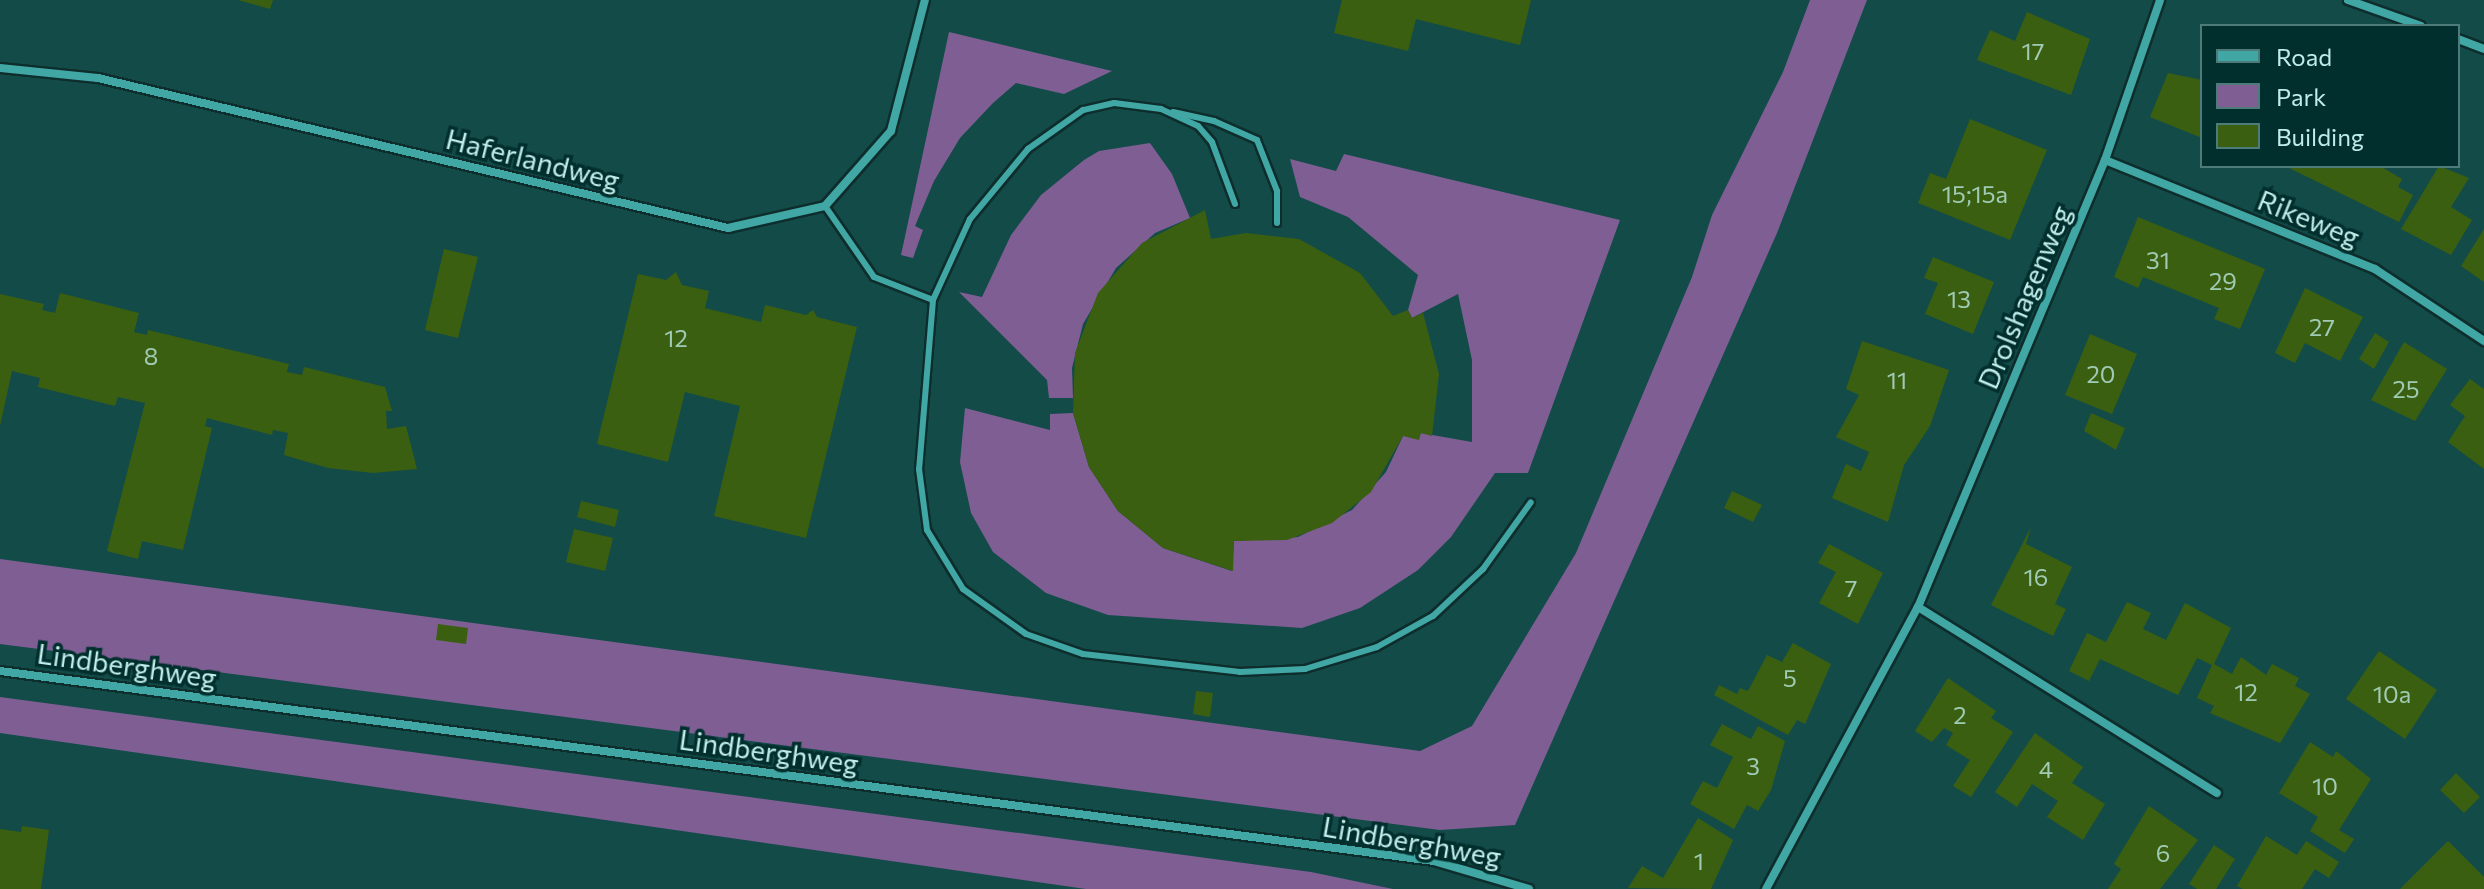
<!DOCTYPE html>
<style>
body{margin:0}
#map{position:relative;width:2484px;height:889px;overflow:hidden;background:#134b49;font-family:Commissioner,sans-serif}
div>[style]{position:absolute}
.green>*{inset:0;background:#7f5e93}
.building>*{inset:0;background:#3b5f10}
.roads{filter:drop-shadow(2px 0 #0e2e2d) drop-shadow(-2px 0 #0e2e2d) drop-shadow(0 2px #0e2e2d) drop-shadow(0 -2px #0e2e2d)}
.lane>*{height:6px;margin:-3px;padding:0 3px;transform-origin:3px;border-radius:3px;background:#41a7a4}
.street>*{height:8px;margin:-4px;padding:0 4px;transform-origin:4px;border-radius:4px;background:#41a7a4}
span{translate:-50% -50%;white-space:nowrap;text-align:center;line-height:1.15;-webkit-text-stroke:7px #012f2e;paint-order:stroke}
.number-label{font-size:24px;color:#9fcab4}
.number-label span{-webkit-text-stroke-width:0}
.street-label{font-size:28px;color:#c0edea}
.legend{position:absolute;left:2200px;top:24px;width:260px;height:144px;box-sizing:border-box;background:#012f2e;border:2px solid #4d7b79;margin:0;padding:10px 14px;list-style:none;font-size:24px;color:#c0edea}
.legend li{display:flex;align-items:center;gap:16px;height:40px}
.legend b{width:40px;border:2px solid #4d7b79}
</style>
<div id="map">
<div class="green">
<i style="clip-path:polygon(1810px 0,1867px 0,1777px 233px,1515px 825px,1440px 830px,0 644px,0 559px,1420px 751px,1472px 726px,1576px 553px,1692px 277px,1712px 215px,1783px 72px)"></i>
<i style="clip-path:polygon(949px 32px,1112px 71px,1064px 94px,1016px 83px,993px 103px,960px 138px,934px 181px,915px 226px,923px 230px,913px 258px,901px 255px)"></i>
<i style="clip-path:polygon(1150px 143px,1172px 174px,1190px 218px,1155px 233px,1116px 268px,1083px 324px,1072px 368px,1073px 398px,1049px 398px,1047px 380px,959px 292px,982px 297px,1011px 235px,1041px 195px,1084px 160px,1099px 151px)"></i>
<i style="clip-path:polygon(1344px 154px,1620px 220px,1528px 473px,1495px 473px,1451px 537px,1418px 570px,1360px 608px,1302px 628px,1108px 615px,1046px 593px,993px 552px,971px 513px,960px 462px,965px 408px,1050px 430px,1050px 414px,1073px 413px,1089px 467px,1118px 511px,1163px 548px,1232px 571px,1234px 541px,1298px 537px,1352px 510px,1386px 472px,1403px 436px,1421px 433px,1472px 442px,1472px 360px,1458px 294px,1412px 318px,1408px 310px,1418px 275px,1348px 217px,1300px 197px,1290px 159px,1336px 171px)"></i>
<i style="clip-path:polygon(0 697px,1311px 872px,1393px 889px,1086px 889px,0 733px)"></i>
</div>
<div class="building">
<i style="clip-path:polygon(238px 0,273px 0,270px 9px)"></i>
<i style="clip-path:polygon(1342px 0,1531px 0,1520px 45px,1416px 19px,1408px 51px,1334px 33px)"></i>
<i style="clip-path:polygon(2027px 12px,2090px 39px,2071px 95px,1977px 60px,1990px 30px,2015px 41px)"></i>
<i style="clip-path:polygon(2168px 73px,2202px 80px,2202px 138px,2150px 117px)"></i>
<i style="clip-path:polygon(1970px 119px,2047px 150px,2010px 240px,1918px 203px,1930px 173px,1946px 179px)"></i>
<i style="clip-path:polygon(2285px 166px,2380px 166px,2402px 179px,2398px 187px,2413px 195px,2399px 222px)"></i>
<i style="clip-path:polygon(2439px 166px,2469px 178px,2451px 207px,2472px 220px,2451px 255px,2401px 229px)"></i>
<i style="clip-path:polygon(1205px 210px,1211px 239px,1246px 233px,1299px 239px,1360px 273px,1393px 316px,1408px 310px,1412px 318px,1423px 313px,1439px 374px,1432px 436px,1421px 433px,1419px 440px,1403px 436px,1371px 492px,1332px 523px,1287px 540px,1234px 541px,1233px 571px,1163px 548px,1118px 511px,1089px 467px,1073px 413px,1075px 353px,1098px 293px,1142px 243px)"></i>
<i style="clip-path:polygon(2138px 217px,2265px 269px,2240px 329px,2214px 319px,2219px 308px,2143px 277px,2138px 288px,2114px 277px)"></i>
<i style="clip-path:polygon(2484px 229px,2484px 282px,2461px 266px)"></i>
<i style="clip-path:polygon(444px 249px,478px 257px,458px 338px,425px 330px)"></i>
<i style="clip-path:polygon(1933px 257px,1994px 282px,1973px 334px,1925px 314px,1938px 283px,1924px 278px)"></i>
<i style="clip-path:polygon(676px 272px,682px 285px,709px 291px,705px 308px,761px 322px,765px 305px,806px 315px,813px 310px,817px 317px,857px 327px,806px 538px,714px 516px,740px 406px,685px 392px,668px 462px,597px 444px,638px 274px,666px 280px)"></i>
<i style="clip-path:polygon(2305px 288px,2363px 317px,2340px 361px,2305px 343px,2295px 363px,2275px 353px)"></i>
<i style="clip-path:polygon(60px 293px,139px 313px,134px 332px,147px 335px,148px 330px,289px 364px,287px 372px,302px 375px,304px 367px,385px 387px,392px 411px,386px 411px,387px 429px,406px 426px,417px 469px,373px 473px,328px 468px,284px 455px,288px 433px,273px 430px,272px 435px,207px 418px,205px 426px,212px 428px,183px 550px,142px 541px,138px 559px,107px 551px,145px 403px,118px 397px,115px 406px,38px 387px,40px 378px,12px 371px,0 426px,0 294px,44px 304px,42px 310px,55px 313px)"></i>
<i style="clip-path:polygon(2375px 333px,2389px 342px,2374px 369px,2359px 359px)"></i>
<i style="clip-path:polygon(2090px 334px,2137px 354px,2112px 414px,2065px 395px)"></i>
<i style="clip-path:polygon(1862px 341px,1949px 370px,1930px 426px,1904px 465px,1888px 522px,1832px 498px,1846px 464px,1861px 471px,1869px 452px,1836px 437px,1859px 395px,1846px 389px)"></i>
<i style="clip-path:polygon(2404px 342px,2447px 369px,2415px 421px,2371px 400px)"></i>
<i style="clip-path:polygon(2470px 379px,2484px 389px,2484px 469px,2448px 442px,2465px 416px,2450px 405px)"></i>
<i style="clip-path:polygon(2091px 413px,2125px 428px,2116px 450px,2084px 431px)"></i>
<i style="clip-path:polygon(1732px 491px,1762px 505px,1753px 522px,1724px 508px)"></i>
<i style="clip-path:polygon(581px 501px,619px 510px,615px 527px,577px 517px)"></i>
<i style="clip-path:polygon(2031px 527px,2026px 544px,2072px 567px,2055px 604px,2066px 609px,2053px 636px,1991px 605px)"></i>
<i style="clip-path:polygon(574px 529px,613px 538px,605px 571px,566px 562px)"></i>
<i style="clip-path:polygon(1829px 544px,1883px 573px,1858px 624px,1819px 603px,1836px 572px,1818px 563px)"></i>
<i style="clip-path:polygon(2127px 602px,2151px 613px,2143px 629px,2166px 640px,2185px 603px,2231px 628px,2214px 664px,2232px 674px,2241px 657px,2266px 675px,2272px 664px,2299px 678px,2295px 686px,2310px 694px,2280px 743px,2210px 713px,2214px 706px,2197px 698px,2212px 665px,2197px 658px,2178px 695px,2100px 659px,2089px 681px,2069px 671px,2087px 633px,2106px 642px)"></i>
<i style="clip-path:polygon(438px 624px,468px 628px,466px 644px,436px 640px)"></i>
<i style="clip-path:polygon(1793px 643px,1831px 664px,1805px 724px,1797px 720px,1788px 735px,1714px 695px,1719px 685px,1737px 694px,1740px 688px,1748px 691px,1767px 655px,1782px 662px)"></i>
<i style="clip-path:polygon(2379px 651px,2437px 690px,2405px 739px,2346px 699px)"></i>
<i style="clip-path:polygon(1948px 678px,1996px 711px,1991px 718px,2013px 732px,1971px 797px,1953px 786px,1970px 760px,1946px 745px,1953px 733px,1944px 728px,1932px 742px,1915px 731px)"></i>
<i style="clip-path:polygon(1196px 691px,1213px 693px,1210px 717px,1193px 714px)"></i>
<i style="clip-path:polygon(1722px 724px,1751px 739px,1758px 726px,1785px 741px,1771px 790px,1758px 811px,1747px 805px,1734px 829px,1690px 804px,1703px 781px,1717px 788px,1733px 757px,1710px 745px)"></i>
<i style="clip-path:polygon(2035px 733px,2083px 767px,2072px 783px,2105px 804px,2083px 840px,2047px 817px,2058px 801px,2032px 784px,2017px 807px,1995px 792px)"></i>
<i style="clip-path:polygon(2310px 742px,2333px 757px,2336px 751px,2371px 779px,2339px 830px,2354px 839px,2345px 853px,2310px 831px,2318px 817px,2279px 793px)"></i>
<i style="clip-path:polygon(2456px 773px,2480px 797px,2464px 813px,2440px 790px)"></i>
<i style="clip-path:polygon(2149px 806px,2198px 840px,2160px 889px,2108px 889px,2121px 869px,2114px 864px)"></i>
<i style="clip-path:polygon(1698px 818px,1733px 840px,1711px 889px,1628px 888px,1642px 866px,1663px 878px)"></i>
<i style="clip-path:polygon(22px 826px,49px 830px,41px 889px,0 889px,0 829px,21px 832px)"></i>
<i style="clip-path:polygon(2266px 836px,2297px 855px,2306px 841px,2339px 862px,2329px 878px,2315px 869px,2302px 889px,2243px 889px,2237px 886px)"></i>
<i style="clip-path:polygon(2448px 841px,2484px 877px,2484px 889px,2400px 889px)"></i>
<i style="clip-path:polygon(2214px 845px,2235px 859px,2216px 889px,2197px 889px,2189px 884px)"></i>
</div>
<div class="roads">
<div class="lane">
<i style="left:1173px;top:112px;width:42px;rotate:12.4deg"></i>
<i style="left:1214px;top:121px;width:47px;rotate:23.8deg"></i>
<i style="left:1257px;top:140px;width:55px;rotate:68.6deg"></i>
<i style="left:1277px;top:191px;width:32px;rotate:90deg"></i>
<i style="left:1235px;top:204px;width:66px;rotate:-110.4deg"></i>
<i style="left:1212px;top:142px;width:21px;rotate:-131deg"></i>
<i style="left:1198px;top:126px;width:41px;rotate:-155.3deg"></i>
<i style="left:1161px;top:109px;width:47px;rotate:-172.7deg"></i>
<i style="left:1114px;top:103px;width:32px;rotate:167deg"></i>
<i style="left:1083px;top:110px;width:67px;rotate:144.7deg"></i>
<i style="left:1028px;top:149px;width:91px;rotate:129.6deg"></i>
<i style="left:970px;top:219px;width:89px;rotate:114.6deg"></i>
<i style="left:933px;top:300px;width:170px;rotate:94.7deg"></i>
<i style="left:919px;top:469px;width:62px;rotate:82.5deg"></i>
<i style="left:927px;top:530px;width:69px;rotate:58.6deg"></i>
<i style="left:963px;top:589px;width:77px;rotate:35.5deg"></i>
<i style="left:1026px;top:634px;width:60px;rotate:19.3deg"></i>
<i style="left:1083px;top:654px;width:158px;rotate:6.5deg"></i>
<i style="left:1240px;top:672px;width:65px;rotate:-2.6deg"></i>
<i style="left:1305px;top:669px;width:75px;rotate:-17deg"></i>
<i style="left:1377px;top:647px;width:64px;rotate:-29deg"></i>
<i style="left:1433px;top:616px;width:69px;rotate:-43.2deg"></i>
<i style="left:1483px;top:569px;width:82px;rotate:-54.4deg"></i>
<i style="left:825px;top:206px;width:86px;rotate:55.4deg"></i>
<i style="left:874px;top:277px;width:63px;rotate:21.3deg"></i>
</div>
<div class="street">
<i style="left:2348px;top:0;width:77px;rotate:19.6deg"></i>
<i style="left:2458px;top:39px;width:28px;rotate:21deg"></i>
<i style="left:0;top:68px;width:99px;rotate:5.8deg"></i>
<i style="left:98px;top:78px;width:648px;rotate:13.39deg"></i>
<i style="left:728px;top:228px;width:99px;rotate:-12.8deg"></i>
<i style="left:825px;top:206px;width:100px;rotate:-48.7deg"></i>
<i style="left:891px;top:131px;width:135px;rotate:-75.5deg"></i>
<i style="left:2105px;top:160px;width:291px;rotate:22deg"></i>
<i style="left:2375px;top:269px;width:131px;rotate:33.4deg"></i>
<i style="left:1918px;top:607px;width:352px;rotate:31.9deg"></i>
<i style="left:0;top:671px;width:1447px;rotate:7.55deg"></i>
<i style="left:1434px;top:861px;width:99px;rotate:16.4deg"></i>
<i style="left:1766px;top:889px;width:320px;rotate:-61.7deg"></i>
<i style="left:1918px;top:607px;width:485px;rotate:-67.3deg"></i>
<i style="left:2105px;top:160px;width:169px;rotate:-71deg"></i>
</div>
</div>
<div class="number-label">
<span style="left:2033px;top:51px">17</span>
<span style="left:1975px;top:194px">15;15a</span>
<span style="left:2158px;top:260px">31</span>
<span style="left:2223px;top:281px">29</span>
<span style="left:1959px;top:299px">13</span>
<span style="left:2322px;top:327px">27</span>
<span style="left:676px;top:338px">12</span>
<span style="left:151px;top:356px">8</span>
<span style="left:2101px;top:374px">20</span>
<span style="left:1897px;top:380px">11</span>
<span style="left:2406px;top:389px">25</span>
<span style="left:2036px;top:577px">16</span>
<span style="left:1851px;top:588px">7</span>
<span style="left:1790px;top:678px">5</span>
<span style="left:2246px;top:692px">12</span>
<span style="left:2392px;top:694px">10a</span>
<span style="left:1960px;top:715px">2</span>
<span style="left:1753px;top:766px">3</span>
<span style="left:2046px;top:769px">4</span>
<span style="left:2325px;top:786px">10</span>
<span style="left:2163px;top:853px">6</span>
<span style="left:1699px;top:861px">1</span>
</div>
<div class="street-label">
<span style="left:533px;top:159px;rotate:14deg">Haferlandweg</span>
<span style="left:2309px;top:218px;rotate:22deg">Rikeweg</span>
<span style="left:2024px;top:297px;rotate:-67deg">Drolshagenweg</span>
<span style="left:127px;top:665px;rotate:8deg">Lindberghweg</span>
<span style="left:769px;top:751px;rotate:8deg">Lindberghweg</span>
<span style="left:1412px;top:841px;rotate:10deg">Lindberghweg</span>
</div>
<ul class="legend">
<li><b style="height:10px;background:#41a7a4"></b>Road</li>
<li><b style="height:22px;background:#7f5e93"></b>Park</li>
<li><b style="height:22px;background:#3b5f10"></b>Building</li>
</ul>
</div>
